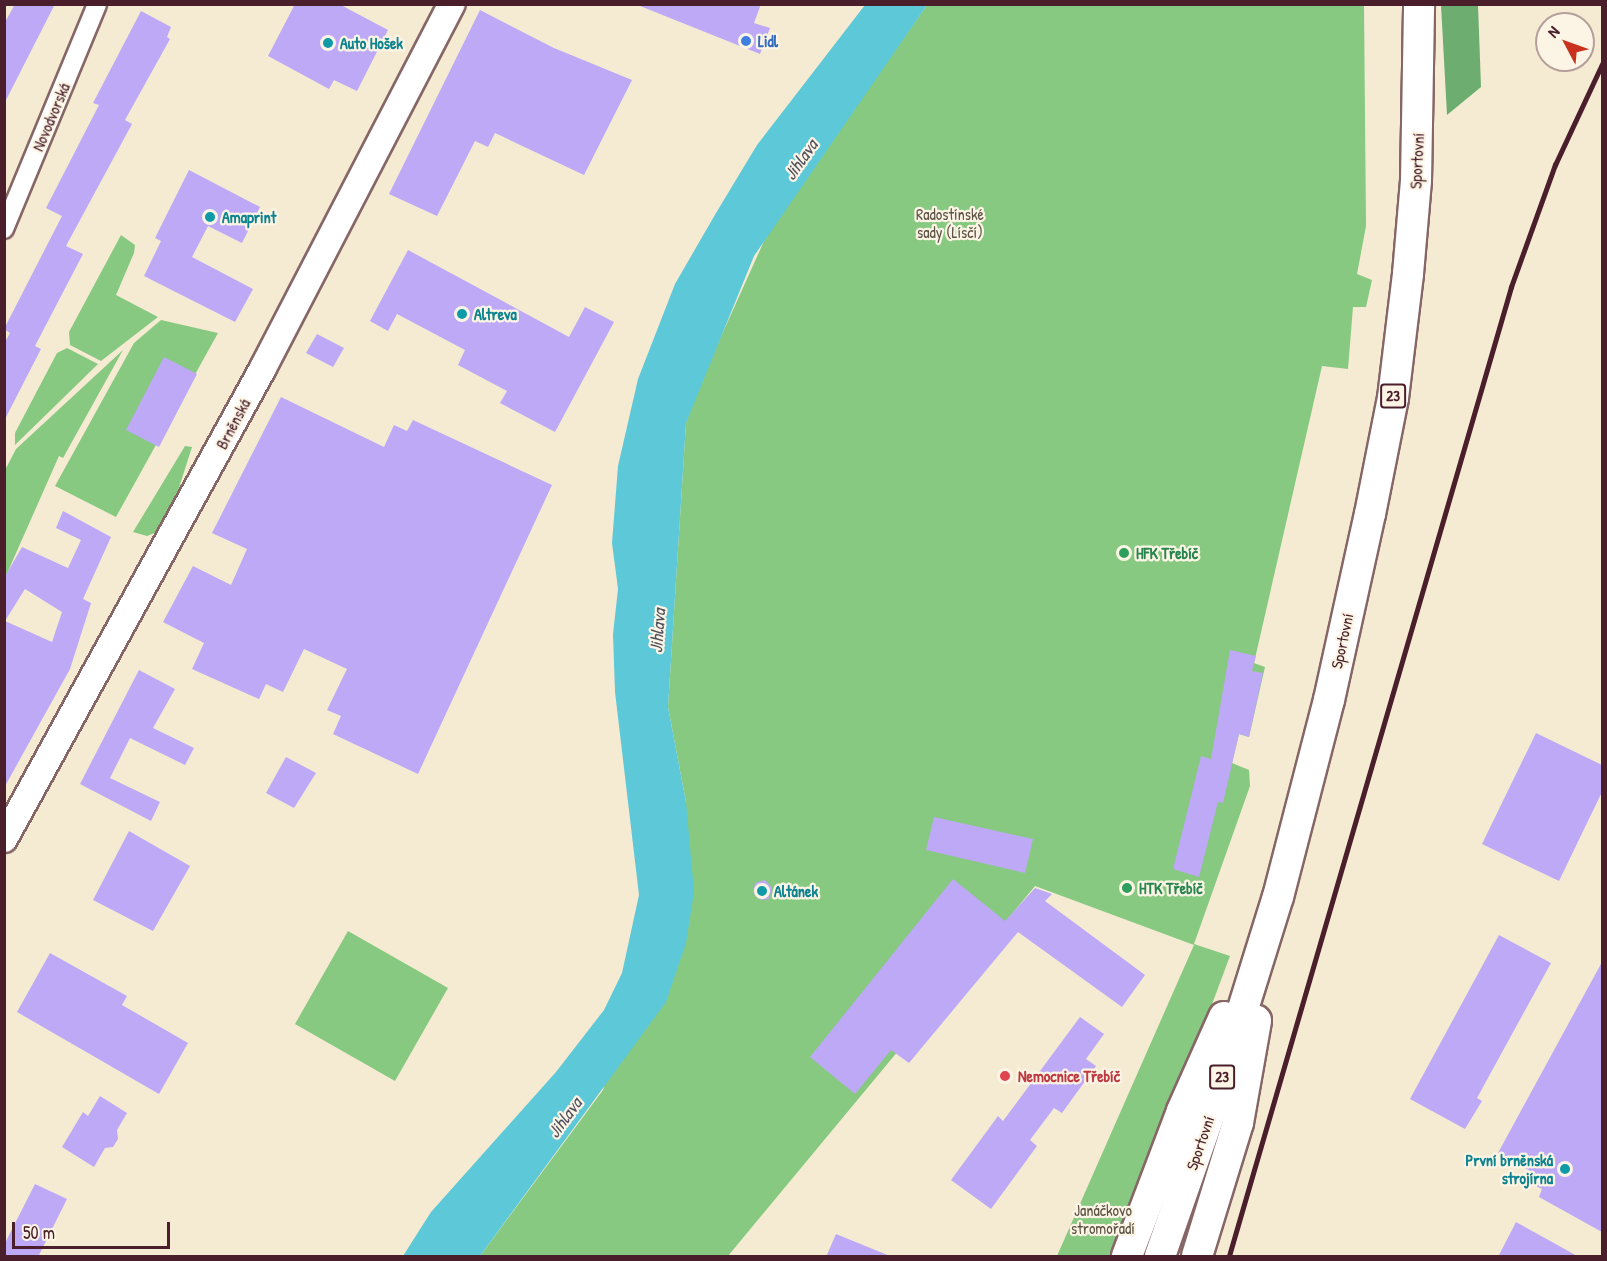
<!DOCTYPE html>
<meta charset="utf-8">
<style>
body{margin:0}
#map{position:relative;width:1607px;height:1261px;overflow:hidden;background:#f5ebd3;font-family:"Patrick Hand",sans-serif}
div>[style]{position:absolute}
.green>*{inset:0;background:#87c981}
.forest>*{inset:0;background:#6dad6f}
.water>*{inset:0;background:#5dc8d7}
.building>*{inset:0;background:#bda9f6}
.roads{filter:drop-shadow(2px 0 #866666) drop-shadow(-2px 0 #866666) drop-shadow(0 2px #866666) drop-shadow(0 -2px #866666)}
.street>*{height:18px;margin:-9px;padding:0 9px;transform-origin:9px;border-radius:9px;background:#fff}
.secondary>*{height:26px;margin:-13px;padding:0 13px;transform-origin:13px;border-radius:13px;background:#fff}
.primary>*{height:30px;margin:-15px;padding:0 15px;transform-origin:15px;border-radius:15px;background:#fff}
.rail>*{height:4.5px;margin:-2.25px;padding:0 2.25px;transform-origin:2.25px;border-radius:2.25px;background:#4a1f2b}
.dots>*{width:16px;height:16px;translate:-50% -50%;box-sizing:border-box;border:3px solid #fcf5e5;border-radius:50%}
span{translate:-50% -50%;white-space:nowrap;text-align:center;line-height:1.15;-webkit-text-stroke:4.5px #fcf5e5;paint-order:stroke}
.shield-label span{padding:2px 4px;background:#fcf5e5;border:2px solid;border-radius:4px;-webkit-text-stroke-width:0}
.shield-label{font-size:15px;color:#4a1f2b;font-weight:700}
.shop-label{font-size:16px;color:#366cbe;font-weight:700}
.left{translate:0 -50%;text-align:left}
.culture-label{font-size:16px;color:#0d838f;font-weight:700}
.right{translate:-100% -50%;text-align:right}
.street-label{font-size:16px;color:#4a1f2b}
.park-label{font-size:16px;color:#5c5245}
.leisure-label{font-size:16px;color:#27864d;font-weight:700}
.health-label{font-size:16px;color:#be3a42;font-weight:700}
.water-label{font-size:18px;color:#50525f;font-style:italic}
.frame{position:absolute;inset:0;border:6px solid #4a1f2b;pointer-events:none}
.north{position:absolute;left:1535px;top:12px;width:60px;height:60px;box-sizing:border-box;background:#fcf5e5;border:2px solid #b59f9b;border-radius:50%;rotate:311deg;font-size:16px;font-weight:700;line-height:24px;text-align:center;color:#4a1f2b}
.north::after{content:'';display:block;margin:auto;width:21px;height:27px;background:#c8321e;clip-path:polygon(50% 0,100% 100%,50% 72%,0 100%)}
.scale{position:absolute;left:12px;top:1222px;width:158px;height:27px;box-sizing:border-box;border:3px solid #4a1f2b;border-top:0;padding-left:8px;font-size:18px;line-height:21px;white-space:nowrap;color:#4a1f2b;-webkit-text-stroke:4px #fcf5e5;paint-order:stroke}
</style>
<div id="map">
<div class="green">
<i style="clip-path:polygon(927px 5px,1364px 5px,1366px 226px,1357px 274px,1372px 280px,1366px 307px,1353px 307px,1348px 369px,1322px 366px,1254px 663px,1265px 667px,1249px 737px,1239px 734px,1232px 763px,1249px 770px,1250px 786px,1194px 944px,1230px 956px,1118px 1256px,1057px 1256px,1194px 945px,1035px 886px,728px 1256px,480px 1256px,603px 1090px,686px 802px,668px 707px,686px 423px,696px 392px,769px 230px)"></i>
<i style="clip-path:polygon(121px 235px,135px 245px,134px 253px,116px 295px,158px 317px,101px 361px,70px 345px,69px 332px)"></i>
<i style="clip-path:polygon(161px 320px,218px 333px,116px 517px,55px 486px,134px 343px)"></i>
<i style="clip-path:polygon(67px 348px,98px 364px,15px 445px,15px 433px,57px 353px)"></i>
<i style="clip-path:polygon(123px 350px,63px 458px,59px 456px,5px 578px,4px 472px,16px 449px)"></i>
<i style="clip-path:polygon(185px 446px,192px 447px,175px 500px,157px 532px,147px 536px,133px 532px)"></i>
<i style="clip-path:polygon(348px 931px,448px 988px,395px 1081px,295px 1024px)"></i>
</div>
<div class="forest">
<i style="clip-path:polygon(1441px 5px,1478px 5px,1481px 87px,1447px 115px)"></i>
</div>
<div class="water">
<i style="clip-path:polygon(865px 5px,927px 5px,754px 256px,686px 423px,668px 707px,686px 802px,694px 892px,686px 943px,666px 1002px,480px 1256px,403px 1256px,431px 1212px,556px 1072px,604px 1010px,622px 973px,639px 895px,615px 692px,613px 634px,618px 589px,612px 543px,618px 466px,638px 379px,675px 284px,716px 213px,757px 145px)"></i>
</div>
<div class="building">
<i style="clip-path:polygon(15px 4px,55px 4px,4px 104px,4px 24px)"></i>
<i style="clip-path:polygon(295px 4px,339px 4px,388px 30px,357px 91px,334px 80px,329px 89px,268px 56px)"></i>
<i style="clip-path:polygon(635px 4px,761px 4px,754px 23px,770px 28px,760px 54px)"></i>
<i style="clip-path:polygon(480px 10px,554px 48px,632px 80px,584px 175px,495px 133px,488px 147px,475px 141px,437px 216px,389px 194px)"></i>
<i style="clip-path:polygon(141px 11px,171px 27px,167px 37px,170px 39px,125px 120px,132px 124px,66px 246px,83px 254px,35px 346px,41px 349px,4px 421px,4px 344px,10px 333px,4px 329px,62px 216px,46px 208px,99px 105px,93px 103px)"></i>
<i style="clip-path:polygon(189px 170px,260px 207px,242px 243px,208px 226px,192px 257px,253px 289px,235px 322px,144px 276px,161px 241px,155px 238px)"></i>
<i style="clip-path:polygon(408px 250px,569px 337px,585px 307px,614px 322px,555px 432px,500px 403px,507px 391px,458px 365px,465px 350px,397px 314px,388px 331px,370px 321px)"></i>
<i style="clip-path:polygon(317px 334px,344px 348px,333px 367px,306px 353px)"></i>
<i style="clip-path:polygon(164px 357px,197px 374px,159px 447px,126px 430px)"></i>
<i style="clip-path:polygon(281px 397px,384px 447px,394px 425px,407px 431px,413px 420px,552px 485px,418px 774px,333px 734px,341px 716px,327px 710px,347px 669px,304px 649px,283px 692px,266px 684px,259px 699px,192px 669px,204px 643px,163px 622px,193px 566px,231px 585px,247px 549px,212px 533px)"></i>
<i style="clip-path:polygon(evenodd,63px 511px,111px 537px,83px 599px,91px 603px,70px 669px,4px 788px,4px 578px,22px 547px,68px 568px,81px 540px,56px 528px,63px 511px,25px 589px,62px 612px,52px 642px,5px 621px,25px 589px)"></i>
<i style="clip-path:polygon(1230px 650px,1256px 656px,1252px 671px,1263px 673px,1249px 737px,1239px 734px,1223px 803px,1218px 802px,1199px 877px,1173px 869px,1201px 756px,1211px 759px)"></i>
<i style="clip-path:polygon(139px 670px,175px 689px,153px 728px,194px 748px,185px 765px,130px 738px,110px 778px,160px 802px,151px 821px,80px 784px)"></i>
<i style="clip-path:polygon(1536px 733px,1602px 765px,1602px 792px,1559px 881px,1482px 844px)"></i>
<i style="clip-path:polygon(286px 757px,316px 773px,294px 808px,266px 793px)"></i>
<i style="clip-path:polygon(934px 817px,1033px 839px,1025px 873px,926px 850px)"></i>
<i style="clip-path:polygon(129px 831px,190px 866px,153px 931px,93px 900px)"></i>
<i style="clip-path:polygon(953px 879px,1005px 921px,1035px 888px,1052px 894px,1045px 901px,1145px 975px,1122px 1007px,1018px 932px,909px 1063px,891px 1050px,855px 1094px,810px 1057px)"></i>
<i style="clip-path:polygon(765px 880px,772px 888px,769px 899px,761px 900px,753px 893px,755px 883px)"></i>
<i style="clip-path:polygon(1499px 935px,1551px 963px,1477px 1098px,1482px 1101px,1465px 1129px,1410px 1099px)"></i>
<i style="clip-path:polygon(50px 953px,127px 996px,122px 1005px,188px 1043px,159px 1094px,17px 1012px)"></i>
<i style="clip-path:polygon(1602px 962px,1602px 1232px,1539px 1197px,1542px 1189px,1536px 1186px,1541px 1177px,1498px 1153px)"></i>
<i style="clip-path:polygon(1080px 1017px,1104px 1034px,1086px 1059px,1096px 1066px,1062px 1113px,1054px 1108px,1030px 1140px,1037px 1146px,991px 1209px,951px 1180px,998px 1116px,1003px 1121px)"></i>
<i style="clip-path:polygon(100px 1096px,127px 1113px,117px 1130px,118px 1139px,113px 1147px,105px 1148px,94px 1167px,62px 1147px,83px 1112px,88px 1116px)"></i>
<i style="clip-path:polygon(35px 1184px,67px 1199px,38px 1257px,4px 1257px,4px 1245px)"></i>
<i style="clip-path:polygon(1516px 1222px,1579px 1257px,1498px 1257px)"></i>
<i style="clip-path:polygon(836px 1234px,890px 1256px,890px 1257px,826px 1257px)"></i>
</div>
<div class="roads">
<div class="street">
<i style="left:4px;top:229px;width:243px;rotate:-67.5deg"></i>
</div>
<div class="secondary">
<i style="left:4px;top:839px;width:538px;rotate:-61.19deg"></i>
<i style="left:263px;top:368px;width:410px;rotate:-62.6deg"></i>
</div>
<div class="primary">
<i style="left:1127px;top:1256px;width:155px;rotate:-69.2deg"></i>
<i style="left:1182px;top:1111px;width:103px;rotate:-65.9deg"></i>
<i style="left:1160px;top:1256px;width:163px;rotate:-70.7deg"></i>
<i style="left:1214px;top:1102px;width:215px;rotate:-72.7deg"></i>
<i style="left:1278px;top:897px;width:203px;rotate:-75.5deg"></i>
<i style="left:1329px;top:700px;width:190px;rotate:-77.6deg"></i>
<i style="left:1370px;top:514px;width:118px;rotate:-78.8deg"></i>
<i style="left:1393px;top:398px;width:125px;rotate:-83.1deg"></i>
<i style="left:1408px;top:274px;width:93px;rotate:-85.1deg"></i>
<i style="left:1416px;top:181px;width:177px;rotate:-89deg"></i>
<i style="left:1197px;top:1256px;width:139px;rotate:-72.9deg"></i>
<i style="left:1238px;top:1123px;width:104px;rotate:-80deg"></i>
</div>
</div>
<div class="rail">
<i style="left:1229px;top:1256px;width:1009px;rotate:-73.77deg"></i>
<i style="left:1511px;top:287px;width:130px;rotate:-70.2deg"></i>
<i style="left:1555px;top:165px;width:111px;rotate:-65deg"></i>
</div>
<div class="dots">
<i style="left:746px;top:41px;background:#3f7fe0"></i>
<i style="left:328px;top:43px;background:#0f9aa8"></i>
<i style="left:210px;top:217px;background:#0f9aa8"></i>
<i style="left:462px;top:314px;background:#0f9aa8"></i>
<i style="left:1124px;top:553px;background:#2e9e5b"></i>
<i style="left:1127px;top:888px;background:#2e9e5b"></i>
<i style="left:762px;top:891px;background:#0f9aa8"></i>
<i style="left:1005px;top:1076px;background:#e0444e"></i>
<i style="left:1565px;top:1169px;background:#0f9aa8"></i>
</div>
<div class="shield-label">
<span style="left:1393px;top:396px">23</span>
<span style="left:1222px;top:1077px">23</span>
</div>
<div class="shop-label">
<span class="left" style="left:758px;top:41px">Lidl</span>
</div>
<div class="culture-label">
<span class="left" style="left:340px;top:43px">Auto Hošek</span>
<span class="left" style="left:222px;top:217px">Amaprint</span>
<span class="left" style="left:474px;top:314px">Altreva</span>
<span class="left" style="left:774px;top:891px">Altánek</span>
<span class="right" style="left:1553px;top:1169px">První brněnská<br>strojírna</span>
</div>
<div class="street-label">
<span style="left:51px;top:117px;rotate:-67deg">Novodvorská</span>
<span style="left:1417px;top:161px;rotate:-87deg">Sportovní</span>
<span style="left:233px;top:424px;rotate:-62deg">Brněnská</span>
<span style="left:1342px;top:641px;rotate:-78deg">Sportovní</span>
<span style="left:1200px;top:1143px;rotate:-71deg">Sportovní</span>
</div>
<div class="park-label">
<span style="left:950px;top:223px">Radostínské<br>sady (Lísčí)</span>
<span style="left:1103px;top:1219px">Janáčkovo<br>stromořadí</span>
</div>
<div class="leisure-label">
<span class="left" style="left:1136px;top:553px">HFK Třebíč</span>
<span class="left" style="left:1139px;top:888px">HTK Třebíč</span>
</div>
<div class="health-label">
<span class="left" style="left:1018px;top:1076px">Nemocnice Třebíč</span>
</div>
<div class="water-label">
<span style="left:801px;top:160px;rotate:-55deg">Jihlava</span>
<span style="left:658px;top:631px;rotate:-86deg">Jihlava</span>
<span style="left:565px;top:1118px;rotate:-54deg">Jihlava</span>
</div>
<div class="frame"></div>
<div class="north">N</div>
<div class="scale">50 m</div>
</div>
